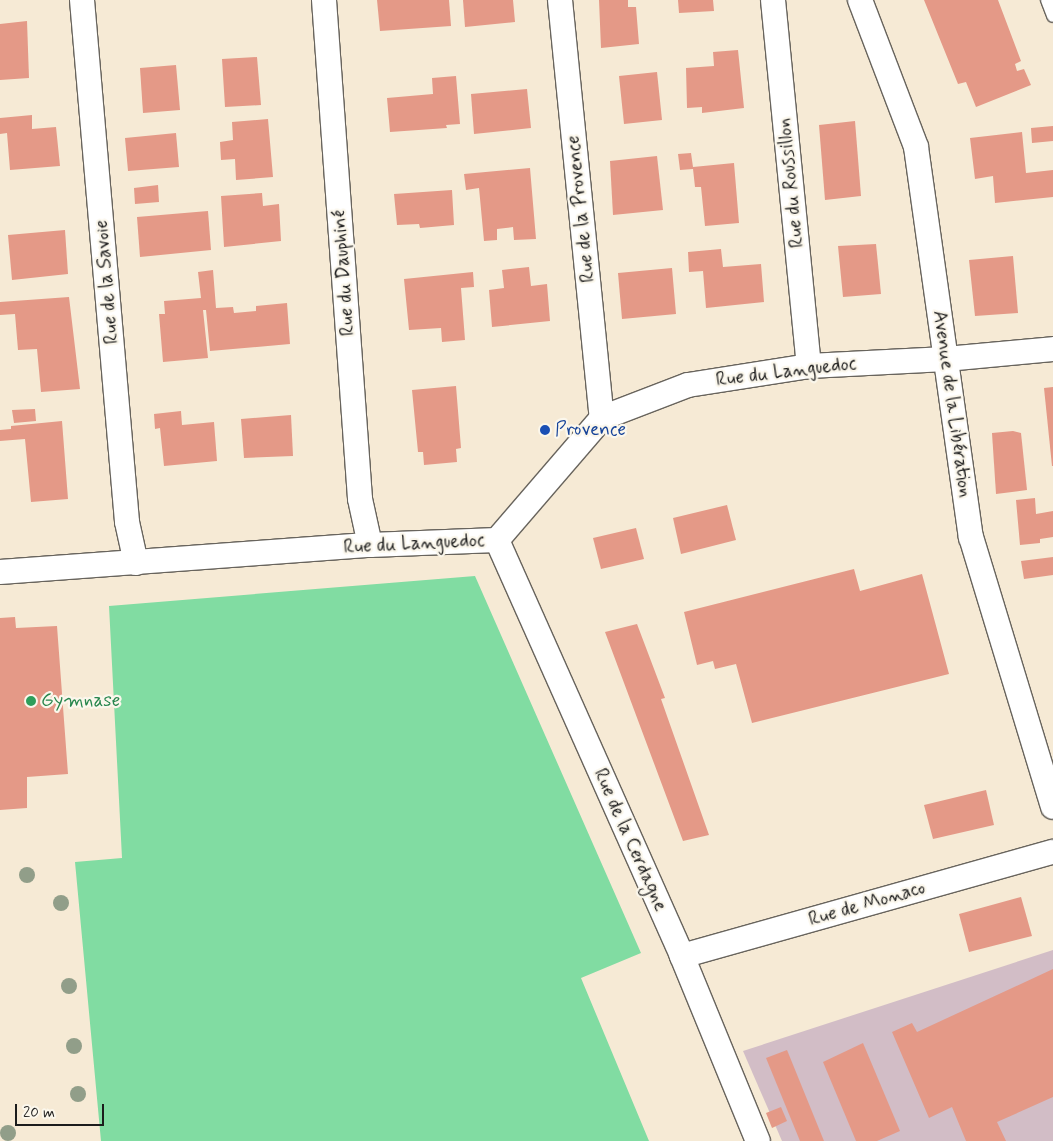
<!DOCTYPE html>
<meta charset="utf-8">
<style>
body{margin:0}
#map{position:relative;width:1053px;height:1141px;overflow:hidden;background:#f6ead5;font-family:Mynerve,sans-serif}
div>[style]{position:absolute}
.industrial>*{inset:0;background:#d2bdc6}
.green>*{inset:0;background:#81dca2}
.building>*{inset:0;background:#e49987}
.roads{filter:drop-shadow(1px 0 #68645d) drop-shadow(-1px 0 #68645d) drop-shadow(0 1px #68645d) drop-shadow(0 -1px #68645d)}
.service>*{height:12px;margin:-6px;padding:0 6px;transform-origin:6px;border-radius:6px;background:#fff}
.minor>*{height:24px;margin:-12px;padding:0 12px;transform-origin:12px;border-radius:12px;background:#fff}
.trees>*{width:16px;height:16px;margin:-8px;border-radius:50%;background:#919e89}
.dots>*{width:14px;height:14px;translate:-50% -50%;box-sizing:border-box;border:2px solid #fbf7ec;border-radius:50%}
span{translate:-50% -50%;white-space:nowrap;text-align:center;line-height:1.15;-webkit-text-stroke:4.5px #fbf7ec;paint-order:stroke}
.street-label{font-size:19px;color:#1c1c1c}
.transit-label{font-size:19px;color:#164399}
.left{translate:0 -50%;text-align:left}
.leisure-label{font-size:19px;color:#27864d}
.scale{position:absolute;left:15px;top:1104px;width:89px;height:22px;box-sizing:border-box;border:2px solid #1c1c1c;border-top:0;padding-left:6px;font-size:15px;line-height:18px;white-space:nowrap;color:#1c1c1c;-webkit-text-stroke:4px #fbf7ec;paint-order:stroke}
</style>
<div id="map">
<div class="industrial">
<i style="clip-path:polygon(1053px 950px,1053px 1141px,782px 1141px,743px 1051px)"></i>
</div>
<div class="green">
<i style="clip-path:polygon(475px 576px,641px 953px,581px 978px,649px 1141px,101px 1141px,75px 862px,122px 858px,109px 606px)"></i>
</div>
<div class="building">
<i style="clip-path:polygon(377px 0,449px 0,451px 26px,380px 31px)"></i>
<i style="clip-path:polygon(463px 0,513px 0,515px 22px,465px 27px)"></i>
<i style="clip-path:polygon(599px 0,628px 0,628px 7px,636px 7px,639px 44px,601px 48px)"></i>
<i style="clip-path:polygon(678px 0,713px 0,714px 11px,679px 13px)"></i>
<i style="clip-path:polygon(924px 0,998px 0,1021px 61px,1015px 64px,1017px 71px,1024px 69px,1031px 85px,976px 107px,966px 82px,958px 84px)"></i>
<i style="clip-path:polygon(27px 21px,29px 78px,0 80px,0 24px)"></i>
<i style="clip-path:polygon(738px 50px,744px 108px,702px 113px,702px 107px,687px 108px,686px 68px,714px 66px,713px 52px)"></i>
<i style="clip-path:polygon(257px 57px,261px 105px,225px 107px,222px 59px)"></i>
<i style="clip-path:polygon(176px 65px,180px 110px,143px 113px,140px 68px)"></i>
<i style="clip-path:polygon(657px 72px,662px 120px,624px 124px,619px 76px)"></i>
<i style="clip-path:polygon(456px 76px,460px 124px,446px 125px,447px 128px,390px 132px,387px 98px,433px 94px,432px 78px)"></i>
<i style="clip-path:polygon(527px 89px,531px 128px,474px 134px,471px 94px)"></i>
<i style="clip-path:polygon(32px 115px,32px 129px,56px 127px,60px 166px,10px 170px,7px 133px,0 134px,0 118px)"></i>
<i style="clip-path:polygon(268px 119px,273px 177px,236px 180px,235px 159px,221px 160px,220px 142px,233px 140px,232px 122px)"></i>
<i style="clip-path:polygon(855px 121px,861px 196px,825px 200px,819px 125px)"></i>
<i style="clip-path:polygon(1053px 126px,1053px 141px,1032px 143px,1031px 128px)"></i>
<i style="clip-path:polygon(1022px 132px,1026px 173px,1053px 170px,1053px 197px,995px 203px,993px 176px,975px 179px,970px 138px)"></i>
<i style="clip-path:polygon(176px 133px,179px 167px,128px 171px,125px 138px)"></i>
<i style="clip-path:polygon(691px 153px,693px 167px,734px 163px,739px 223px,705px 226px,701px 187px,695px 187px,693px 169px,680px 170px,678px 154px)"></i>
<i style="clip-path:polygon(657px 156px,663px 210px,613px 215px,610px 161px)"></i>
<i style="clip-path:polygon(530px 168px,536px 239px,514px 240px,513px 227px,497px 229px,497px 240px,484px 241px,479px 188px,466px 190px,464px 174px)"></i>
<i style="clip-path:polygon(158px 185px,159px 202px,135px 204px,134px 188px)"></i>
<i style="clip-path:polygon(452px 190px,454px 225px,420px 228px,419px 224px,397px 225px,394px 194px)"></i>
<i style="clip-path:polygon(262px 193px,263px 206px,279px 204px,281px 241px,224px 247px,221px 196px)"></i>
<i style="clip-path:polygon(208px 211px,211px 250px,140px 257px,137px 217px)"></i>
<i style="clip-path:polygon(65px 230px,68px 274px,12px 280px,8px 235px)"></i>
<i style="clip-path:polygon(876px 244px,881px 294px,843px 297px,838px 246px)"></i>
<i style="clip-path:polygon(721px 249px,723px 267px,761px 264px,764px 302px,706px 308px,703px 271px,689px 272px,688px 252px)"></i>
<i style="clip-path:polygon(1013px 256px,1018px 313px,975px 316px,969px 260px)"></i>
<i style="clip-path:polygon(529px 267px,531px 286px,547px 284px,550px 321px,492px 327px,489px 290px,504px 288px,502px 270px)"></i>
<i style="clip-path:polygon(672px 268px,676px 314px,622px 319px,618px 273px)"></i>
<i style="clip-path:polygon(213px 270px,216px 308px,233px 307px,234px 313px,256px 311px,256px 306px,287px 303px,290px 344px,210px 351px,206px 310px,203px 310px,208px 358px,163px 362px,159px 314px,165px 314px,164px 301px,201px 298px,198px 272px)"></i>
<i style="clip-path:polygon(473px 272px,474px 287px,461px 288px,465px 340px,442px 342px,441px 328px,409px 330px,404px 279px)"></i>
<i style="clip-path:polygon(69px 297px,80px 389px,41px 392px,37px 349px,18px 350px,15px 314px,0 315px,0 302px)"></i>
<i style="clip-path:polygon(456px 386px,461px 448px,456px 449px,457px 462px,424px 465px,423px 452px,418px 452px,412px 390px)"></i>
<i style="clip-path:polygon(1053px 387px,1053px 466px,1052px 466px,1044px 388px)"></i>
<i style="clip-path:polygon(35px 409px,36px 421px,14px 423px,12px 410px)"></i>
<i style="clip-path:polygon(181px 411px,182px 425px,214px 422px,217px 461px,164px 466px,160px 428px,155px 429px,154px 414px)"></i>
<i style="clip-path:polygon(291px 415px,293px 456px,244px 458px,241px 419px)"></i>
<i style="clip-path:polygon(62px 421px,68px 499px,31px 502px,25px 439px,0 441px,0 430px,11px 429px,11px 426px)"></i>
<i style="clip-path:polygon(1013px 431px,1021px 433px,1027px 490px,996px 494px,992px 433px)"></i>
<i style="clip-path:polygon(1035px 498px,1036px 514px,1053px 511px,1053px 537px,1040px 539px,1040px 543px,1020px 545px,1016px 500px)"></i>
<i style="clip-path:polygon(727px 505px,736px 540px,681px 554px,673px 518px)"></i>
<i style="clip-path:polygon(636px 528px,644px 559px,601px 569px,593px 538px)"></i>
<i style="clip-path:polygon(1053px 557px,1053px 575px,1024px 579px,1021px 561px)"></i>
<i style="clip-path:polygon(854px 569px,860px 591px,922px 574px,949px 674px,752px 723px,736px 664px,715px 669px,713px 661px,697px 665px,684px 612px)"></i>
<i style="clip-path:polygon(15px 617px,16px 628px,57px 626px,68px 774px,27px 777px,27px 808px,0 810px,0 618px)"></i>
<i style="clip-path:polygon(637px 624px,665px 698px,661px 699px,709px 835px,683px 841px,605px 632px)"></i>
<i style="clip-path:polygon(986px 790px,994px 825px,933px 839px,924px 805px)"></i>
<i style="clip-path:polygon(1021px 897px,1032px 936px,969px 952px,959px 914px)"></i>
<i style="clip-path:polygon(1053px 969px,1053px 1097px,997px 1122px,1006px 1141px,966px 1141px,952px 1107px,929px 1118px,892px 1032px,912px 1023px,917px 1032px)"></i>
<i style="clip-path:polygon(863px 1043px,900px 1131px,877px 1141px,856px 1141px,823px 1062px)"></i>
<i style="clip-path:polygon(787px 1050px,824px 1141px,800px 1141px,766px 1058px)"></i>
<i style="clip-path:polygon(781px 1107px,787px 1121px,772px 1128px,766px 1113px)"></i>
</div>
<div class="roads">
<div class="service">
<i style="left:1047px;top:0;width:17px;rotate:69deg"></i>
</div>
<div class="minor">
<i style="left:82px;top:0;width:524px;rotate:85.07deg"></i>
<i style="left:127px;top:522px;width:42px;rotate:77.6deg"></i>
<i style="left:324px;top:0;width:500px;rotate:85.87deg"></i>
<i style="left:360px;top:499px;width:47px;rotate:77.7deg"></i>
<i style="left:560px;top:0;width:420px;rotate:84.3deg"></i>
<i style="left:773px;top:0;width:368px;rotate:84.4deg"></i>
<i style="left:860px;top:0;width:157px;rotate:69.1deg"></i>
<i style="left:916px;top:147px;width:394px;rotate:82deg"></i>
<i style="left:971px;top:537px;width:282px;rotate:73.1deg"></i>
<i style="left:497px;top:540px;width:455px;rotate:66deg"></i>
<i style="left:682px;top:956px;width:200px;rotate:67.7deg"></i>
<i style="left:0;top:572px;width:371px;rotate:-4.2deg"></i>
<i style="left:370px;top:545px;width:127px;rotate:-2.3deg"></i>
<i style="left:497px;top:540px;width:161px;rotate:-49.3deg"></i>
<i style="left:602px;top:418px;width:92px;rotate:-21deg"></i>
<i style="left:688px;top:385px;width:122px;rotate:-8.9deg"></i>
<i style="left:809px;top:366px;width:137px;rotate:-2.9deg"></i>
<i style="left:946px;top:359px;width:107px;rotate:-5.3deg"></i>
<i style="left:682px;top:956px;width:385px;rotate:-15.7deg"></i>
</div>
</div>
<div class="trees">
<i style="left:27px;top:875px"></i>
<i style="left:61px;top:903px"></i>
<i style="left:69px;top:986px"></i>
<i style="left:74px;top:1046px"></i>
<i style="left:78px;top:1094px"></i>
<i style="left:8px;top:1133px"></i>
</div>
<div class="dots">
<i style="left:545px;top:430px;background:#1a4fb4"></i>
<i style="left:31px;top:701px;background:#2e9e5b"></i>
</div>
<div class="street-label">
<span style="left:791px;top:183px;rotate:-96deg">Rue du Roussillon</span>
<span style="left:581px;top:209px;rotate:-96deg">Rue de la Provence</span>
<span style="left:344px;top:273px;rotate:-94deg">Rue du Dauphiné</span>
<span style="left:107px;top:282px;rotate:-95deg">Rue de la Savoie</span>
<span style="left:786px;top:372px;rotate:-7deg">Rue du Languedoc</span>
<span style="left:952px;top:404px;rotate:82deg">Avenue de la Libération</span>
<span style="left:414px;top:544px;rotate:-3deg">Rue du Languedoc</span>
<span style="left:630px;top:840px;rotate:66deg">Rue de la Cerdagne</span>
<span style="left:867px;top:904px;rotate:-16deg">Rue de Monaco</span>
</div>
<div class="transit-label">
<span class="left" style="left:555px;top:430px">Provence</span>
</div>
<div class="leisure-label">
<span class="left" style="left:41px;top:701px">Gymnase</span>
</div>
<div class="scale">20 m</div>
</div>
